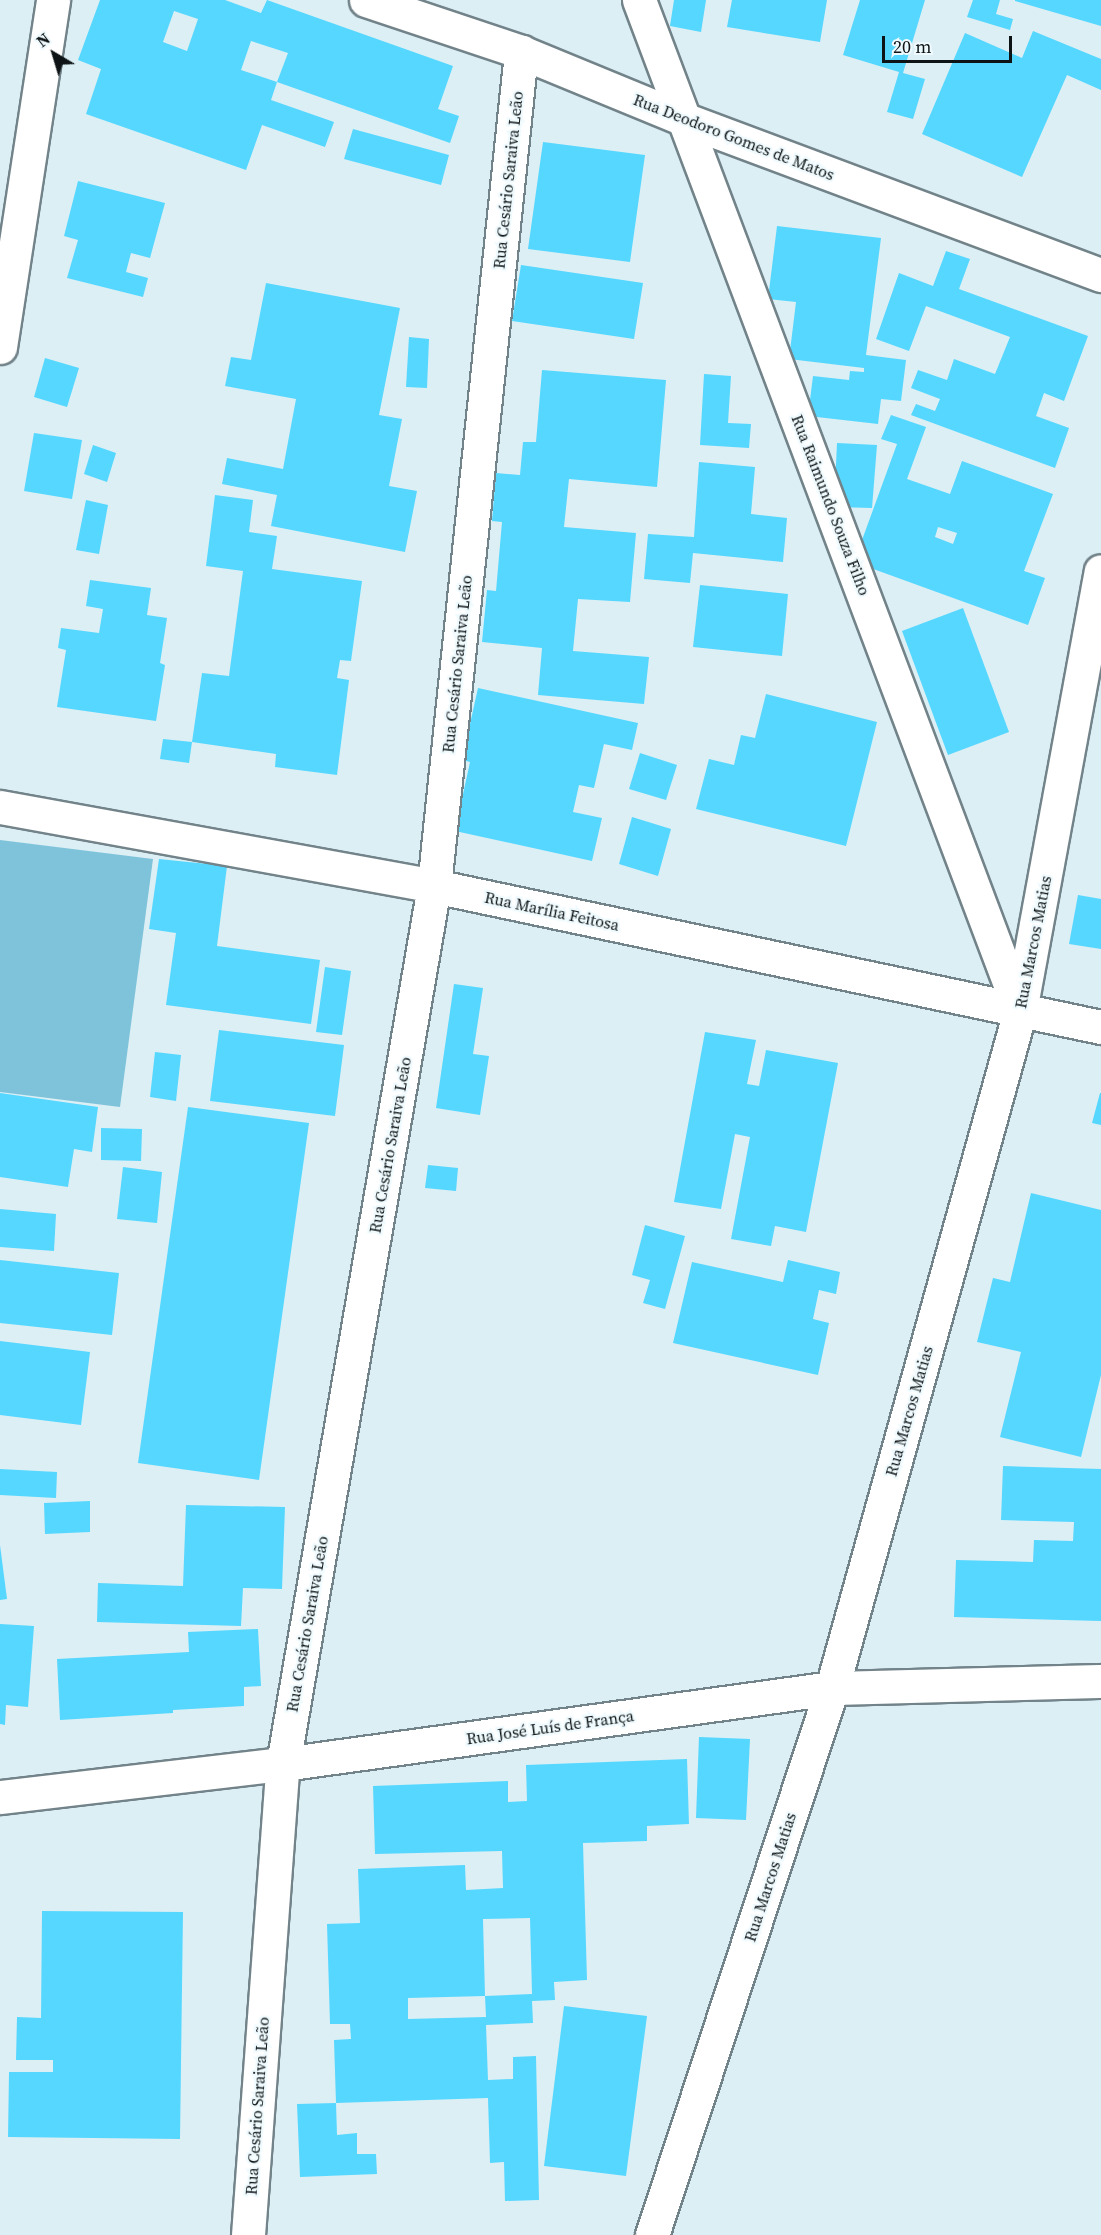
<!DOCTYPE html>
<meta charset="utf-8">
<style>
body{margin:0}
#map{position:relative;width:1101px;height:2235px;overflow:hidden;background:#dceff5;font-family:"Source Serif 4",serif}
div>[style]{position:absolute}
.green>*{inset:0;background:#7fc3da}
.building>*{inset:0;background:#55d7ff}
.roads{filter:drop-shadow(2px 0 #728389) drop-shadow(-2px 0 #728389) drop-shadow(0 2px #728389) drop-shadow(0 -2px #728389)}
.minor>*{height:33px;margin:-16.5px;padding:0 16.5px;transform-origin:16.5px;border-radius:16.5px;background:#fff}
.tertiary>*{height:33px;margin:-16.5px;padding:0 16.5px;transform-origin:16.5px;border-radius:16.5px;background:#fff}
span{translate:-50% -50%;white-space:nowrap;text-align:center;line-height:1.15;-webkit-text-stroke:4.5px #effafe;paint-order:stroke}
.street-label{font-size:16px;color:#0e1416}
.north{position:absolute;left:24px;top:24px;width:60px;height:60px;-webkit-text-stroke:4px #effafe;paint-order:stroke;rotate:322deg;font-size:16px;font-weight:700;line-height:24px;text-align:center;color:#0e1416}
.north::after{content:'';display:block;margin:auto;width:21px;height:27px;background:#0e1416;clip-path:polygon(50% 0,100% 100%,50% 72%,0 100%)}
.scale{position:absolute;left:882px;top:36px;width:130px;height:27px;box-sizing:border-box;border:3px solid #0e1416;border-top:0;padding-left:8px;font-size:18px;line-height:21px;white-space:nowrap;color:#0e1416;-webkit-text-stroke:4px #effafe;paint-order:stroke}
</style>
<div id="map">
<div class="green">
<i style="clip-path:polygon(0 840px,153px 859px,120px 1107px,0 1092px)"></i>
</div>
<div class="building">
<i style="clip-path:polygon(evenodd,100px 0,225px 0,261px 13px,267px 0,453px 66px,438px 109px,459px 116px,450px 143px,277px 82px,288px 53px,251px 41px,241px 70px,277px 82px,271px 100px,334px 122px,325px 147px,262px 125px,246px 170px,86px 114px,101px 69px,78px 60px,100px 0,174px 11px,198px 19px,187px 51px,163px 42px,174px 11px)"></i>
<i style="clip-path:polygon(674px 0,706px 0,701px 32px,670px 26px)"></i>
<i style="clip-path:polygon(732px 0,827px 0,820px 42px,727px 27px)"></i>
<i style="clip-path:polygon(860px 0,925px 0,903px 73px,925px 79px,913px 119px,887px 112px,899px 72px,843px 55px)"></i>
<i style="clip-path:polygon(973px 0,1000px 0,996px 14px,1013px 19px,1010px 30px,967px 17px)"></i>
<i style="clip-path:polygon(1015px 0,1101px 0,1101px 26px,1015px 1px)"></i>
<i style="clip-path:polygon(1033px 31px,1101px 59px,1101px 90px,1067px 75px,1022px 177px,922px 134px,965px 33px,1022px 58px)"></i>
<i style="clip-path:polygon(353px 129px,449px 155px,441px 185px,344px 159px)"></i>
<i style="clip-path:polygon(543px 142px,645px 155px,630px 262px,528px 249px)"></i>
<i style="clip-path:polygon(78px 181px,165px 203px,150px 258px,131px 253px,126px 272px,148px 278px,143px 297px,67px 278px,78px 240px,64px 236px)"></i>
<i style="clip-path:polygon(777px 226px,881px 238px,866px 355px,906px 360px,901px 401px,881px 399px,878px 424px,808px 416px,813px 376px,849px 380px,850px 371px,864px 372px,864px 368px,789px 359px,796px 302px,768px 299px)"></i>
<i style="clip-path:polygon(946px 251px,970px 259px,959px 289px,1088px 336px,1064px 401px,1044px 393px,1036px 416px,1069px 428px,1055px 468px,911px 415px,916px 404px,935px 411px,940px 399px,911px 388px,918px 370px,947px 380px,954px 359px,995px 374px,1010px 337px,926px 306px,909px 351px,876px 339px,899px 273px,933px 286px)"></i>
<i style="clip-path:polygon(521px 265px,643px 283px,634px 339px,512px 321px)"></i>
<i style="clip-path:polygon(266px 283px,400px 308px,379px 415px,402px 419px,389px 486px,417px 491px,405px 552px,271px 526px,277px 495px,222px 484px,227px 458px,283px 469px,296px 399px,225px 386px,231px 357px,251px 360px)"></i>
<i style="clip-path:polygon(409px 337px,429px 339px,427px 388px,406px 387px)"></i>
<i style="clip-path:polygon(45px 358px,79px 368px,67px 407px,34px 397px)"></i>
<i style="clip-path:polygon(542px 370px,666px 380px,657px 487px,569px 479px,564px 527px,636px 533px,630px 602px,578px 599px,573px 651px,649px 657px,644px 704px,538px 695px,542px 648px,482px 642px,487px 590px,496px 591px,502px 522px,492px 521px,496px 473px,520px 475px,523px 442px,536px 442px)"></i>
<i style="clip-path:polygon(704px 374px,731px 376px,728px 423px,751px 424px,749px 448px,700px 445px)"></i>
<i style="clip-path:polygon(evenodd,891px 415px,926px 427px,907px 479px,950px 494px,962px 461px,1053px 494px,1024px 571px,1045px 578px,1028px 625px,854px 562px,897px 444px,881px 439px,891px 415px,938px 527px,957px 533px,953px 544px,935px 537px,938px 527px)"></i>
<i style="clip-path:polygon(34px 433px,82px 440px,72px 499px,24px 491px)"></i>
<i style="clip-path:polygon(837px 443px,877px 445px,872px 508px,834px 507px)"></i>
<i style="clip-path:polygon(93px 445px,116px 453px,107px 482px,84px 474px)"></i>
<i style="clip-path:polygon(699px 462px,755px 467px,751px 514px,787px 518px,783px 562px,693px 553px,690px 583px,644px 579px,648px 534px,694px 537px)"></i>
<i style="clip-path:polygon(215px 495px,253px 500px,249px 532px,277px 536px,272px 569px,362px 581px,351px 661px,340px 660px,337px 678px,349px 680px,337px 775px,275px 767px,276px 754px,192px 742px,202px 673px,229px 676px,243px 571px,206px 566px)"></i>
<i style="clip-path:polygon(86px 500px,108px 505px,99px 554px,76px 550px)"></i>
<i style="clip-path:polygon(90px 580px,151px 588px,147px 615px,167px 618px,160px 663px,165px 665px,156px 721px,57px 707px,66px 650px,58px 648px,61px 628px,99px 633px,103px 609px,86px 606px)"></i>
<i style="clip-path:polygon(700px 585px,788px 594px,782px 656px,693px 647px)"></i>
<i style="clip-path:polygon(963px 608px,1009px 732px,948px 755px,902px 631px)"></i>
<i style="clip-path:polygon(478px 688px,638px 723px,632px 750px,604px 744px,594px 788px,579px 785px,573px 812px,602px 818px,592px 861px,455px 831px,470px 762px,462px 760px)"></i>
<i style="clip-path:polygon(766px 694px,877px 722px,846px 846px,696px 809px,709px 759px,734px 765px,741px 735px,755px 738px)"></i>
<i style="clip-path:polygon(163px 739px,192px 742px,189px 763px,160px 759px)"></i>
<i style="clip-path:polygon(640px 753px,677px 765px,666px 800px,629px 789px)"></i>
<i style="clip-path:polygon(632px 817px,671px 829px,658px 876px,619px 864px)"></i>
<i style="clip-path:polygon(159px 859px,227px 866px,217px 946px,320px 960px,311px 1024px,166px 1005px,176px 933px,149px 929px)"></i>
<i style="clip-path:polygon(1078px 895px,1101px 899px,1101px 949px,1069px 944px)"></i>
<i style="clip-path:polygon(325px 967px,351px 971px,342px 1035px,316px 1032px)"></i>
<i style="clip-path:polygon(454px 984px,483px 988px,473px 1054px,489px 1056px,480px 1115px,436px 1108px)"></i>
<i style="clip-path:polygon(219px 1030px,344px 1045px,335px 1116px,210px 1101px)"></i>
<i style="clip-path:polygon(705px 1032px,756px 1040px,747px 1084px,759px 1086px,766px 1050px,838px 1063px,806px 1232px,775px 1226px,771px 1246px,731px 1239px,750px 1137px,735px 1134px,721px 1209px,674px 1202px)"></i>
<i style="clip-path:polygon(155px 1052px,181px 1055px,176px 1101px,150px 1097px)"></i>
<i style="clip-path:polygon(0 1093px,98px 1107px,92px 1152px,74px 1149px,68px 1187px,0 1177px)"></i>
<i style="clip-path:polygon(1100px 1093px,1101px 1093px,1101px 1125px,1092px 1123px)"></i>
<i style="clip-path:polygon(188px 1107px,309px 1123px,259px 1480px,138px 1463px)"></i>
<i style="clip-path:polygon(101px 1128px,142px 1129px,141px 1161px,101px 1160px)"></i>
<i style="clip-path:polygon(428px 1165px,458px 1168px,456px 1191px,425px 1188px)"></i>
<i style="clip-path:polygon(123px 1167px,162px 1172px,157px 1223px,117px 1219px)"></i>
<i style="clip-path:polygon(1031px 1193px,1101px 1210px,1101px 1375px,1081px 1457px,1000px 1437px,1021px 1352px,977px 1342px,993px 1278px,1010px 1282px)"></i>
<i style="clip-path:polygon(0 1209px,56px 1214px,54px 1251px,0 1247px)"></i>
<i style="clip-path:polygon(645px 1225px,685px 1236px,665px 1309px,643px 1303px,650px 1280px,632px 1275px)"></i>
<i style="clip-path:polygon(0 1260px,119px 1273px,112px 1335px,0 1323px)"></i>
<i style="clip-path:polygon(788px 1260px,840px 1272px,836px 1294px,819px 1290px,813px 1319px,829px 1323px,818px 1375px,673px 1343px,692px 1262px,783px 1282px)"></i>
<i style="clip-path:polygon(0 1341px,90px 1352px,81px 1425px,0 1415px)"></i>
<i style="clip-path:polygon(1003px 1466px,1101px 1469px,1101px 1621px,954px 1617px,956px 1560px,1033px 1562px,1034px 1540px,1073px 1541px,1074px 1522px,1001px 1520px)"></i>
<i style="clip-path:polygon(0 1469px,57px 1472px,56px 1498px,0 1495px)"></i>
<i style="clip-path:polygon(90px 1501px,90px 1532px,45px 1534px,44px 1503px)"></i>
<i style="clip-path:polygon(186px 1505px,285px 1507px,282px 1589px,243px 1588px,241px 1626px,97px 1622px,98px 1583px,183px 1586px)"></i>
<i style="clip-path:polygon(0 1545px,7px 1599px,0 1600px)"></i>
<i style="clip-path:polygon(0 1624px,34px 1626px,28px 1707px,6px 1705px,5px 1725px,0 1724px)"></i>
<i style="clip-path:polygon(258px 1629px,261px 1686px,244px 1687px,244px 1706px,173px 1710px,173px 1713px,60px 1720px,57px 1659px,189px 1652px,188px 1632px)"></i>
<i style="clip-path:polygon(699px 1737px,750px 1739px,746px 1820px,696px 1818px)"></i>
<i style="clip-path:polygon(evenodd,687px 1759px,689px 1824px,647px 1826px,647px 1841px,583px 1843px,587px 1980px,554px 1982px,555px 2000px,532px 2001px,533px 2023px,486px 2025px,488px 2080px,513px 2079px,513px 2057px,536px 2056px,539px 2200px,505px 2201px,504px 2162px,490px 2163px,488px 2098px,336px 2103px,334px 2040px,351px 2039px,350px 2024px,330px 2024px,327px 1924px,360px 1923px,358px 1869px,465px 1865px,466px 1890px,503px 1888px,502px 1851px,375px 1854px,373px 1786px,508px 1781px,508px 1802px,527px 1801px,526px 1765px,687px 1759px,530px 1918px,532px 1994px,485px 1996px,486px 2017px,408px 2019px,408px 1998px,485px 1996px,483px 1919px,530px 1918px)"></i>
<i style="clip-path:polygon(42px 1911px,183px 1912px,180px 2139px,8px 2137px,9px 2072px,53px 2072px,53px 2060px,16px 2060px,17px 2017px,41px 2018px)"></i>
<i style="clip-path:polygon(564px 2006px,647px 2016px,626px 2176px,544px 2166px)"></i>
<i style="clip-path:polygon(336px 2103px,337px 2135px,357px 2133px,357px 2154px,376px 2154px,377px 2174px,300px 2177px,297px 2104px)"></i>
</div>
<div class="roads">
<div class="minor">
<i style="left:366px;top:0;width:163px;rotate:18.5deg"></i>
<i style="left:521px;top:52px;width:178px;rotate:22.4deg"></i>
<i style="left:686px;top:120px;width:443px;rotate:20.5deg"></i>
<i style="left:639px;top:0;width:1080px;rotate:69.35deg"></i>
<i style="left:0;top:807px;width:441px;rotate:10.3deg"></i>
<i style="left:434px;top:886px;width:682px;rotate:11.94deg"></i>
<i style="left:0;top:1797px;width:285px;rotate:-6.7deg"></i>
<i style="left:283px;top:1764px;width:554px;rotate:-7.88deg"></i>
<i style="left:832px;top:1688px;width:269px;rotate:-1.5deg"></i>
<i style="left:248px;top:2235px;width:472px;rotate:-85.8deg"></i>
<i style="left:283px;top:1764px;width:891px;rotate:-80.24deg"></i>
<i style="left:434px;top:886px;width:839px;rotate:-84.04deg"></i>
<i style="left:652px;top:2235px;width:576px;rotate:-71.79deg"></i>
<i style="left:832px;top:1688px;width:703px;rotate:-74.48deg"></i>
<i style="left:1020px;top:1011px;width:447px;rotate:-79.6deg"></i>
</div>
<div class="tertiary">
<i style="left:0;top:347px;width:351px;rotate:-81.3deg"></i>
</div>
</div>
<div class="street-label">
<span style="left:734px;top:137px;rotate:21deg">Rua Deodoro Gomes de Matos</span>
<span style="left:508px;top:180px;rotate:-84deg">Rua Cesário Saraiva Leão</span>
<span style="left:831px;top:505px;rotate:69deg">Rua Raimundo Souza Filho</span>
<span style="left:457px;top:664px;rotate:-84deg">Rua Cesário Saraiva Leão</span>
<span style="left:552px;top:911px;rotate:12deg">Rua Marília Feitosa</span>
<span style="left:1033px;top:942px;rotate:-79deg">Rua Marcos Matias</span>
<span style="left:390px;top:1145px;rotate:-80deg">Rua Cesário Saraiva Leão</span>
<span style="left:909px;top:1411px;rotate:-74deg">Rua Marcos Matias</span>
<span style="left:307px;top:1624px;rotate:-80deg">Rua Cesário Saraiva Leão</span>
<span style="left:550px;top:1727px;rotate:-8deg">Rua José Luís de França</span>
<span style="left:770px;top:1877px;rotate:-72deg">Rua Marcos Matias</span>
<span style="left:257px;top:2106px;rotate:-86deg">Rua Cesário Saraiva Leão</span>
</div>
<div class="north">N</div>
<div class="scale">20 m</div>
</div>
